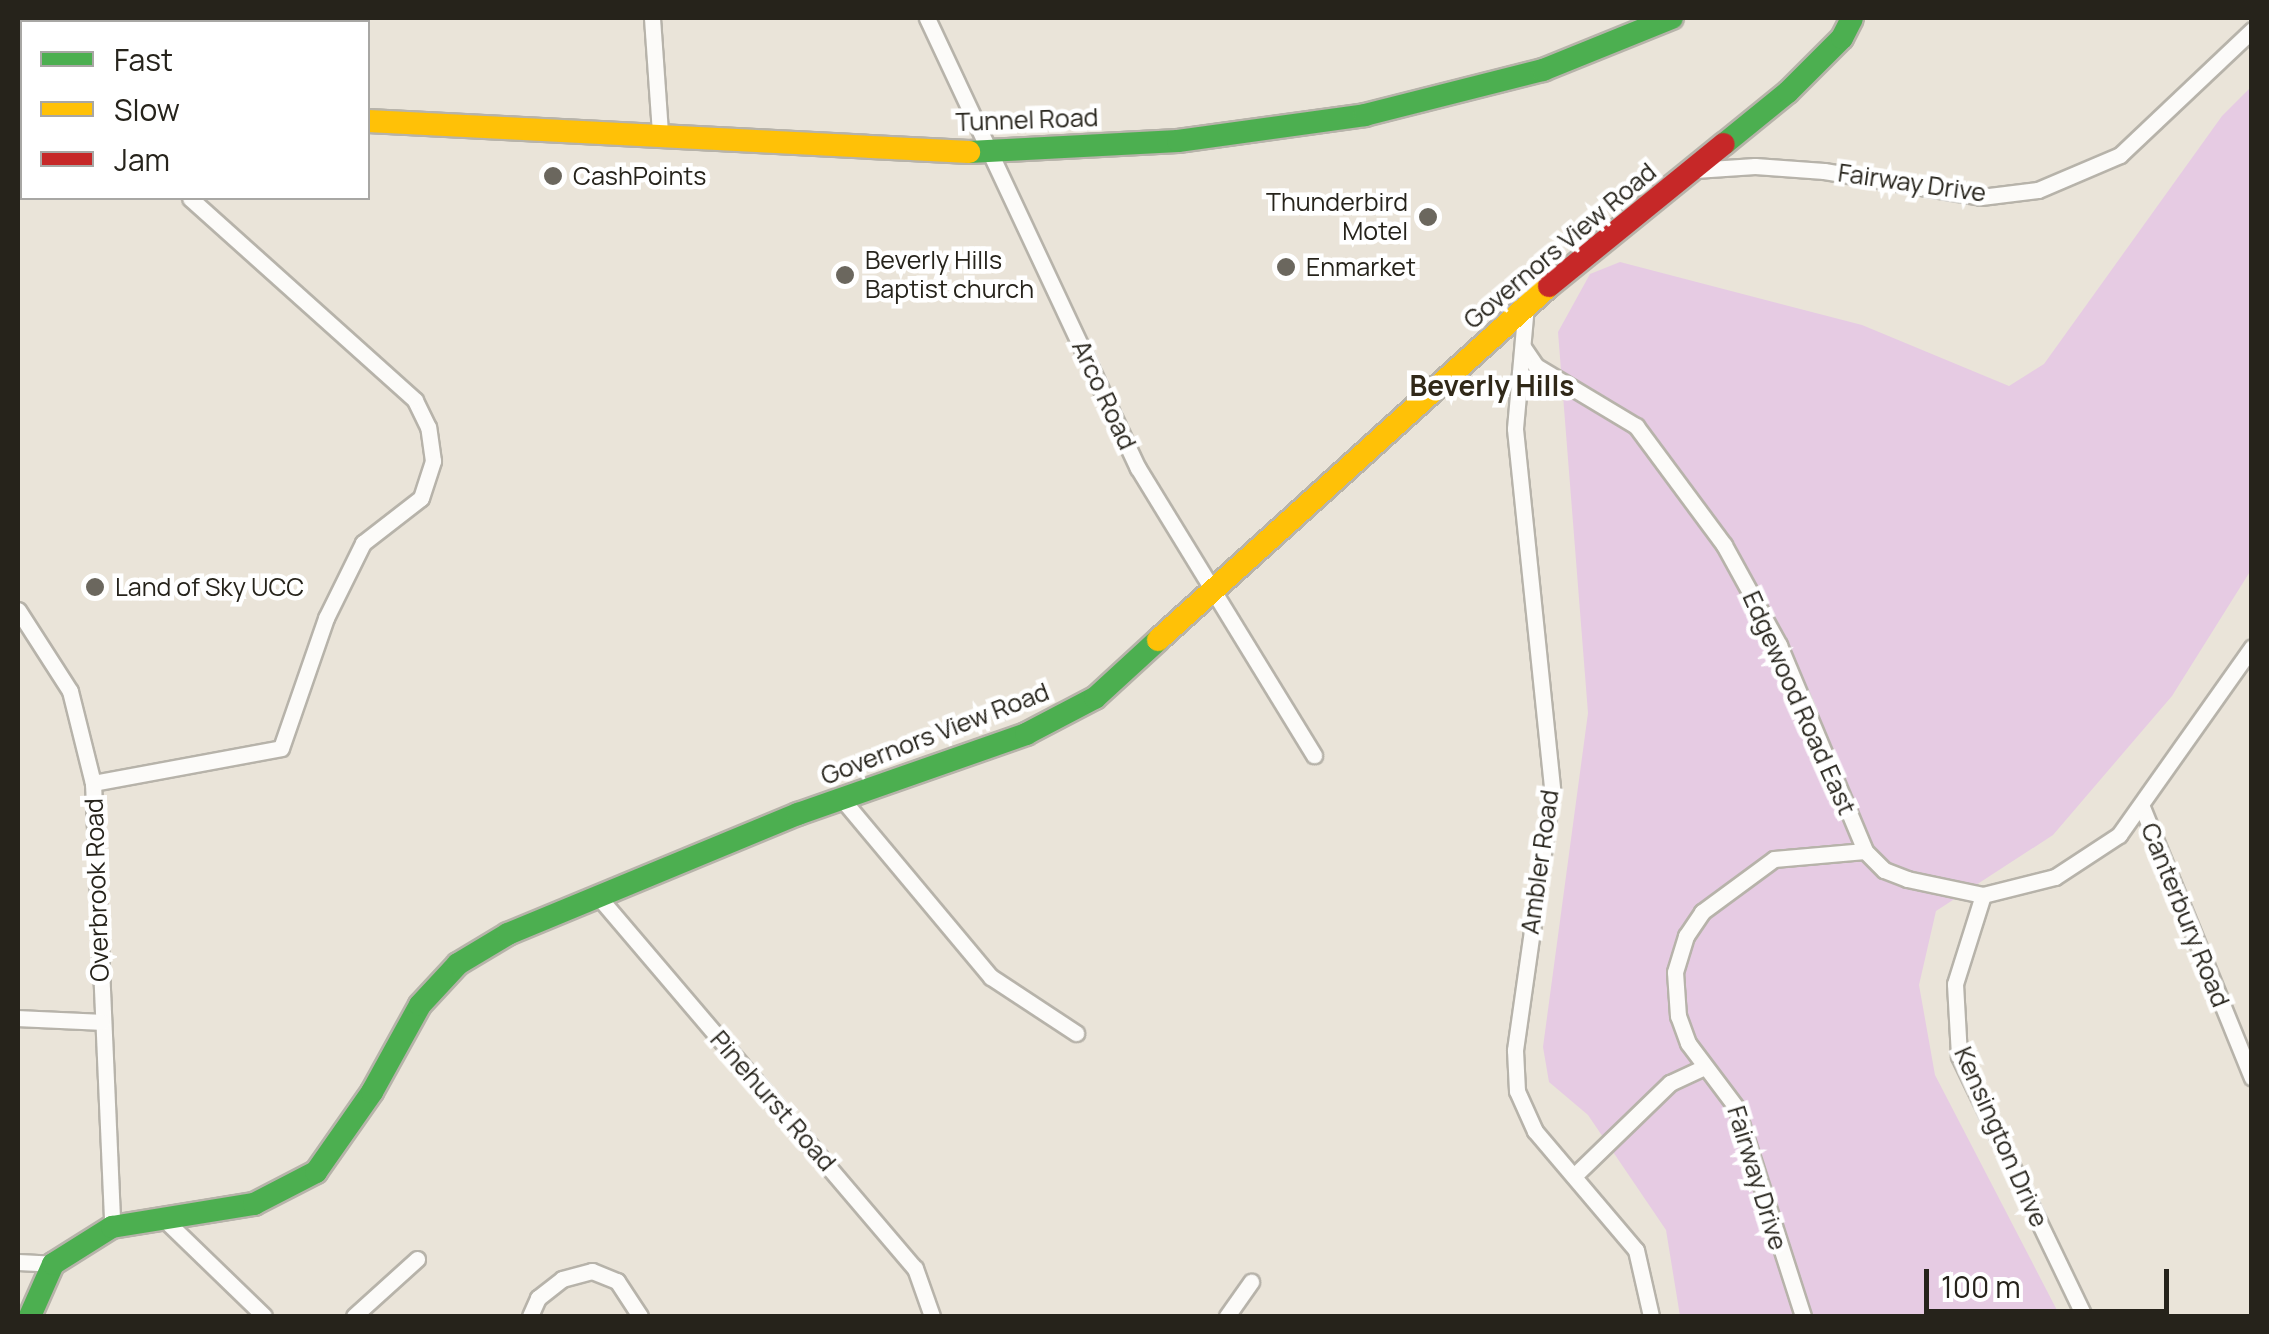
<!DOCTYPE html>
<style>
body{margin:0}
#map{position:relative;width:2269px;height:1334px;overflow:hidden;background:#eae4d9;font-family:Manrope,sans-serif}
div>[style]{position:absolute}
.green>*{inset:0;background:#e6cbe3}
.roads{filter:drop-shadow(2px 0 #b7b3aa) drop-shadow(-2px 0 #b7b3aa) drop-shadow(0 2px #b7b3aa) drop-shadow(0 -2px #b7b3aa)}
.street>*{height:15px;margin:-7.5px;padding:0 7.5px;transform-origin:7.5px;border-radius:7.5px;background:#fcfbf9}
.fast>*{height:22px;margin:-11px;padding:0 11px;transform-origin:11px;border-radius:11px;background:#4caf50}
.slow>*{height:22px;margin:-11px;padding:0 11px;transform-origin:11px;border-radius:11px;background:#ffc107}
.jam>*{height:22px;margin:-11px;padding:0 11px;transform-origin:11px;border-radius:11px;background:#c62828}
.dots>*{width:28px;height:28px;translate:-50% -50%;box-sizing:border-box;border:5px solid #fff;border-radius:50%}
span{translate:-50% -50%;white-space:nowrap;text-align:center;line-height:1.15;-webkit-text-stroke:9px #fff;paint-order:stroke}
.street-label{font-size:25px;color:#26231b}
.poi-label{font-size:25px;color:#26231b}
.left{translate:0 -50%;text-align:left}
.right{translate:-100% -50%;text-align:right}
.neighbourhood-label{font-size:28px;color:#302818;font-weight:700}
.frame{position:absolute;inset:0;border:20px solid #26231b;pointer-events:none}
.legend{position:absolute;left:20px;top:20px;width:350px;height:180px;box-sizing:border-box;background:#fff;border:2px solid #a8a7a4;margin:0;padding:12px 18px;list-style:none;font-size:30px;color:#26231b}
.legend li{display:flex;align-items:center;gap:20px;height:50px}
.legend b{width:50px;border:2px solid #a8a7a4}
.scale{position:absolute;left:1924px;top:1269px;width:245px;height:45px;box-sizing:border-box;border:5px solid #26231b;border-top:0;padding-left:12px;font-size:30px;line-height:35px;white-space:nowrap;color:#26231b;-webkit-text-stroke:8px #fff;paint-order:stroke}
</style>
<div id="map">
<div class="green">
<i style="clip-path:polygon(2251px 87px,2251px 570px,2172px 696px,2053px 835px,1936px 911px,1919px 985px,1935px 1075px,2060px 1316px,1680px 1316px,1666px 1230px,1588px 1115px,1549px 1082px,1543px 1047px,1588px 713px,1558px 332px,1590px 274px,1620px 262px,1862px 325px,2009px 386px,2044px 364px,2222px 116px)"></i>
</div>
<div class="roads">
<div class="street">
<i style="left:652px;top:18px;width:115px;rotate:86deg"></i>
<i style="left:927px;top:18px;width:497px;rotate:64.9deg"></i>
<i style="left:1138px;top:468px;width:337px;rotate:58.5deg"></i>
<i style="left:261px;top:22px;width:4px;rotate:-76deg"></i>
<i style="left:1695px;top:170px;width:60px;rotate:-3.8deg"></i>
<i style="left:1755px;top:166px;width:69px;rotate:4.1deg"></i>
<i style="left:1824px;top:171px;width:159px;rotate:9.4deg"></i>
<i style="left:1981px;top:197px;width:57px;rotate:-7deg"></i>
<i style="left:2038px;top:190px;width:89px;rotate:-23.1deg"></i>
<i style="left:2120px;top:155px;width:182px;rotate:-43.4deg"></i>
<i style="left:1526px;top:305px;width:124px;rotate:95.1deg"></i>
<i style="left:1515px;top:429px;width:363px;rotate:84.1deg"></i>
<i style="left:1552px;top:790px;width:263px;rotate:98.1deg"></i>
<i style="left:1515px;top:1050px;width:41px;rotate:87.2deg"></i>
<i style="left:1517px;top:1091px;width:44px;rotate:65.8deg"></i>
<i style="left:1535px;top:1131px;width:156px;rotate:49.7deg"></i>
<i style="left:1636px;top:1250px;width:68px;rotate:77.2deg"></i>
<i style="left:1523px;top:347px;width:23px;rotate:56deg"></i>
<i style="left:1536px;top:366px;width:117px;rotate:31deg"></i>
<i style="left:1636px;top:426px;width:148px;rotate:53.5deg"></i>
<i style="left:1724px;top:545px;width:114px;rotate:61.2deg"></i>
<i style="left:1779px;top:645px;width:223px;rotate:67.3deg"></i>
<i style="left:18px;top:610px;width:96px;rotate:57.3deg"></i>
<i style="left:70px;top:691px;width:95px;rotate:76deg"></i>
<i style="left:93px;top:783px;width:444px;rotate:87.5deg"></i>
<i style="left:93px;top:783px;width:191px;rotate:-10.5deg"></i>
<i style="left:281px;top:748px;width:138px;rotate:-70.9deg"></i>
<i style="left:326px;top:618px;width:84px;rotate:-63.7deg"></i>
<i style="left:363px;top:543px;width:73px;rotate:-37.8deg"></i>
<i style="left:421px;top:498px;width:39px;rotate:-72deg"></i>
<i style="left:433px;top:461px;width:34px;rotate:-98deg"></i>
<i style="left:428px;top:427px;width:30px;rotate:-116deg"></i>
<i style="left:415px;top:400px;width:302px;rotate:-138.1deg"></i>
<i style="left:842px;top:799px;width:232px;rotate:50.1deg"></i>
<i style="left:991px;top:977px;width:102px;rotate:33.4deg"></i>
<i style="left:2142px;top:807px;width:292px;rotate:67.9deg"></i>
<i style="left:597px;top:895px;width:490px;rotate:49.6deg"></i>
<i style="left:915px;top:1268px;width:51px;rotate:70.5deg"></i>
<i style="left:1983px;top:895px;width:93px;rotate:107.5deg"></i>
<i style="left:1955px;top:984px;width:72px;rotate:86.8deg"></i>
<i style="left:1959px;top:1056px;width:288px;rotate:64.3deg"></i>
<i style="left:18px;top:1018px;width:84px;rotate:2.7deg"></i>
<i style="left:1574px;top:1176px;width:134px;rotate:-44.1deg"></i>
<i style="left:1670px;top:1083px;width:38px;rotate:-25deg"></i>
<i style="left:164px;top:1219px;width:139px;rotate:44.1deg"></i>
<i style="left:18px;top:1262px;width:35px;rotate:3deg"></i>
<i style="left:354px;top:1316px;width:85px;rotate:-42.1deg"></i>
<i style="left:530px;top:1316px;width:20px;rotate:-66deg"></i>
<i style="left:538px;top:1298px;width:31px;rotate:-38deg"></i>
<i style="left:562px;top:1279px;width:31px;rotate:-15deg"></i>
<i style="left:592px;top:1271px;width:27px;rotate:22deg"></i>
<i style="left:617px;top:1281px;width:42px;rotate:56.7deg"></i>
<i style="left:1227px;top:1316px;width:42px;rotate:-54.8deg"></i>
<i style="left:1803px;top:1316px;width:219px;rotate:-107.8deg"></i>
<i style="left:1736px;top:1107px;width:80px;rotate:-126.9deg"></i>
<i style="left:1688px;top:1043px;width:29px;rotate:-110deg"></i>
<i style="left:1678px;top:1016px;width:44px;rotate:-93.9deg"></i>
<i style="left:1675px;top:972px;width:38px;rotate:-73deg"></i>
<i style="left:1686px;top:936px;width:29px;rotate:-56deg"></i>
<i style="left:1702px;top:912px;width:89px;rotate:-36.4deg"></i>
<i style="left:1774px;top:859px;width:91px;rotate:-5deg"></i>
<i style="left:1865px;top:851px;width:27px;rotate:45deg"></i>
<i style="left:1884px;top:870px;width:25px;rotate:21deg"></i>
<i style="left:1907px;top:879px;width:78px;rotate:11.9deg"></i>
<i style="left:1983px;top:895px;width:74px;rotate:-14deg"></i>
<i style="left:2055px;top:877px;width:77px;rotate:-33.3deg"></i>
<i style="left:2119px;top:835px;width:230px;rotate:-54.7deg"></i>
</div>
<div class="fast">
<i style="left:1724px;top:144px;width:82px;rotate:-39.1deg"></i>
<i style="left:1788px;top:92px;width:76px;rotate:-45deg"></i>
<i style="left:1842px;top:38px;width:22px;rotate:-63deg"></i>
<i style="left:969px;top:152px;width:209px;rotate:-3deg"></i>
<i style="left:1178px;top:141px;width:189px;rotate:-7.9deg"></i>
<i style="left:1365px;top:115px;width:184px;rotate:-14.2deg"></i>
<i style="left:1543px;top:70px;width:139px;rotate:-22deg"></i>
<i style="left:30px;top:1316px;width:57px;rotate:-66.1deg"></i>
<i style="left:53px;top:1264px;width:70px;rotate:-32.1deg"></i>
<i style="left:112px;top:1227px;width:144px;rotate:-9.2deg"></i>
<i style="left:254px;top:1204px;width:70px;rotate:-27.3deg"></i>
<i style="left:316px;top:1172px;width:98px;rotate:-55deg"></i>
<i style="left:372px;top:1092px;width:99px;rotate:-61.1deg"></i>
<i style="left:420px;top:1005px;width:56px;rotate:-47.2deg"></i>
<i style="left:458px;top:964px;width:58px;rotate:-31deg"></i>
<i style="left:508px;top:934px;width:314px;rotate:-22.5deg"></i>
<i style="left:798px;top:814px;width:242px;rotate:-19.3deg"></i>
<i style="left:1026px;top:734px;width:78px;rotate:-27.6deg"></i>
<i style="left:1095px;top:698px;width:86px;rotate:-42.6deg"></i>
</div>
<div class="slow">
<i style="left:368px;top:121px;width:602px;rotate:2.95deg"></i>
<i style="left:1158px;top:640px;width:527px;rotate:-42.16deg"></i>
</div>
<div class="jam">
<i style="left:18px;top:105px;width:4px"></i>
<i style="left:1549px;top:286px;width:225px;rotate:-39.1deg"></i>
</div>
</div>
<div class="dots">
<i style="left:553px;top:176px;background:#6b675e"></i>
<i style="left:1428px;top:217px;background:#6b675e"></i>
<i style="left:1286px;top:267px;background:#6b675e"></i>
<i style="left:845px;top:275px;background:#6b675e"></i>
<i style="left:95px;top:587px;background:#6b675e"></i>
</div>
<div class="street-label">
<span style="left:1027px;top:120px;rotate:-2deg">Tunnel Road</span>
<span style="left:1912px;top:183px;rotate:8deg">Fairway Drive</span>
<span style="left:1560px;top:246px;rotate:-40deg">Governors View Road</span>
<span style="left:1104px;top:395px;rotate:65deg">Arco Road</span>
<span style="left:1799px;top:703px;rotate:66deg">Edgewood Road East</span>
<span style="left:935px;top:734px;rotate:-21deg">Governors View Road</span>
<span style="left:1540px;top:862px;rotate:-82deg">Ambler Road</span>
<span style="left:97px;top:890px;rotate:-92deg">Overbrook Road</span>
<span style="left:2185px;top:915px;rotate:68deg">Canterbury Road</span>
<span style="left:773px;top:1101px;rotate:49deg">Pinehurst Road</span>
<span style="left:2001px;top:1137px;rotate:66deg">Kensington Drive</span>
<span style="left:1757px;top:1178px;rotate:73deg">Fairway Drive</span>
</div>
<div class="poi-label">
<span class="left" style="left:573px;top:176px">CashPoints</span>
<span class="right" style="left:1408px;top:217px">Thunderbird<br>Motel</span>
<span class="left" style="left:865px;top:275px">Beverly Hills<br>Baptist church</span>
<span class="left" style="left:1306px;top:267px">Enmarket</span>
<span class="left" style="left:115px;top:587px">Land of Sky UCC</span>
</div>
<div class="neighbourhood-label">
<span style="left:1492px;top:385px">Beverly Hills</span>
</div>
<div class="frame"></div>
<ul class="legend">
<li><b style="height:12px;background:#4caf50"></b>Fast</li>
<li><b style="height:12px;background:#ffc107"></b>Slow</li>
<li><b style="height:12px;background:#c62828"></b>Jam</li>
</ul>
<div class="scale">100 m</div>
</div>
